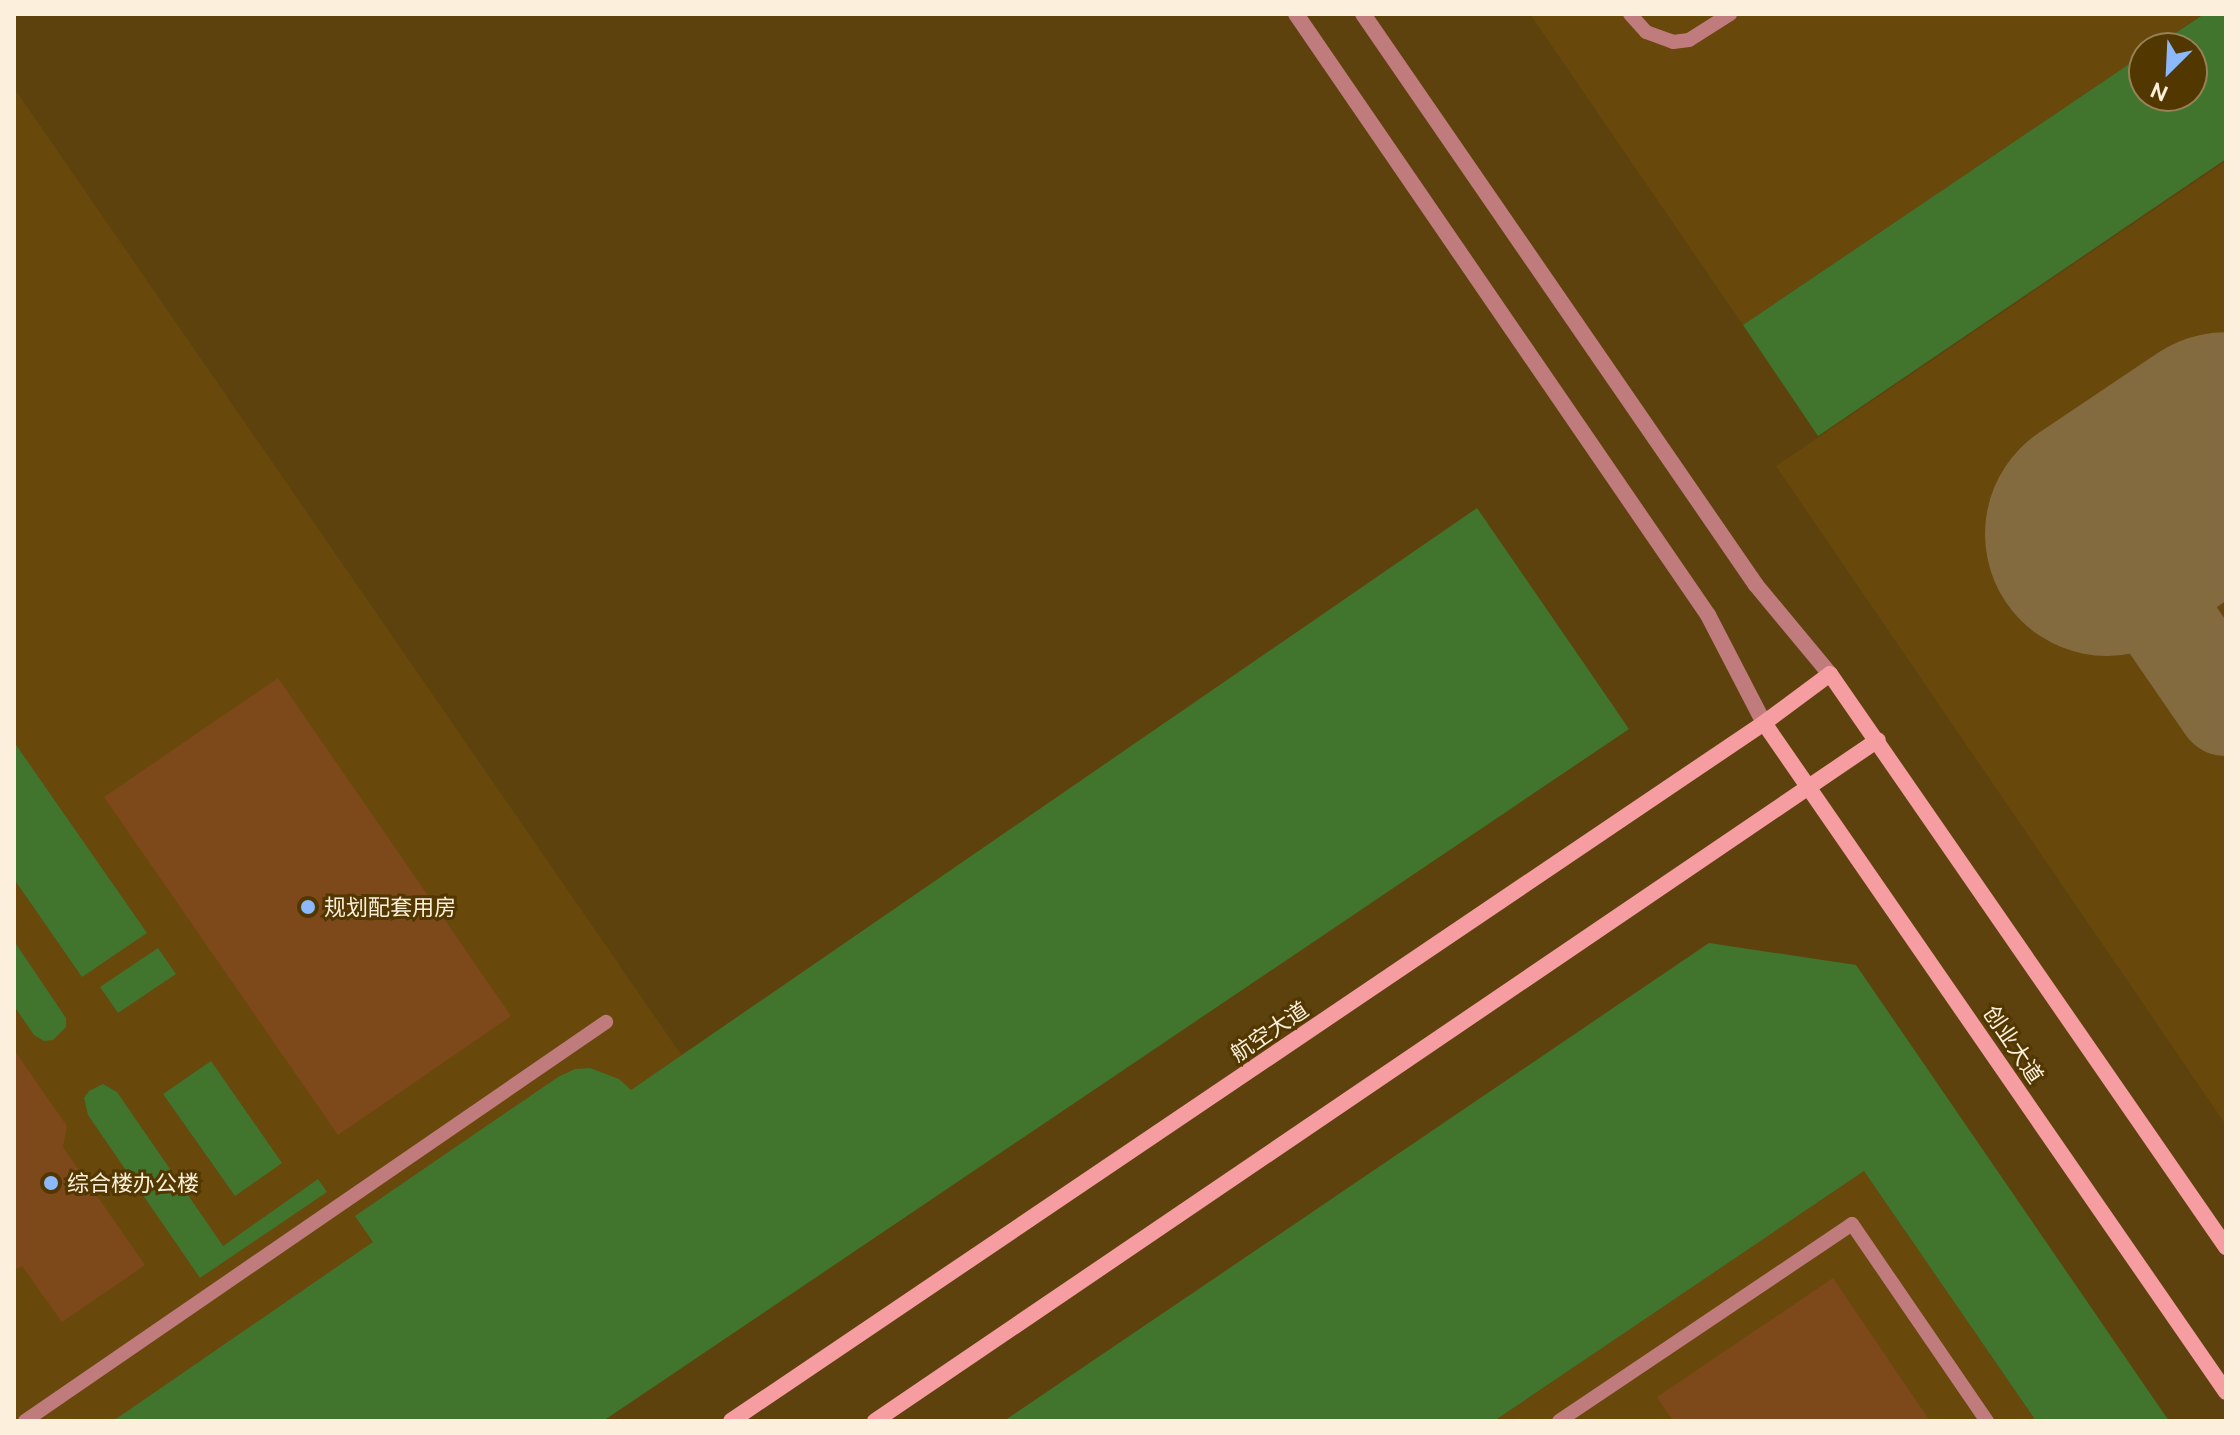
<!DOCTYPE html>
<meta charset="utf-8">
<style>
body{margin:0}
#map{position:relative;width:2240px;height:1435px;overflow:hidden;background:#5e420e;font-family:Ubuntu,"Noto Sans SC",sans-serif}
div>[style]{position:absolute}
.built>*{inset:0;background:#68480b}
.green>*{inset:0;background:#41742d}
.taxiway>*{height:98px;margin:-49px;padding:0 49px;transform-origin:49px;border-radius:49px;background:#846b3f}
.runway>*{height:244px;margin:-122px;padding:0 122px;transform-origin:122px;border-radius:122px;background:#846b3f}
.building>*{inset:0;background:#7e491a}
.service>*{height:14px;margin:-7px;padding:0 7px;transform-origin:7px;border-radius:7px;background:#c07b7d}
.tertiary>*{height:16px;margin:-8px;padding:0 8px;transform-origin:8px;border-radius:8px;background:#c07b7d}
.secondary>*{height:16px;margin:-8px;padding:0 8px;transform-origin:8px;border-radius:8px;background:#f59da0}
.dots>*{width:22px;height:22px;translate:-50% -50%;box-sizing:border-box;border:4px solid #523700;border-radius:50%}
span{translate:-50% -50%;white-space:nowrap;text-align:center;line-height:1.15;-webkit-text-stroke:6px #523700;paint-order:stroke}
.poi-label{font-size:22px;color:#fcefdc}
.left{translate:0 -50%;text-align:left}
.street-label{font-size:22px;color:#fcefdc}
.frame{position:absolute;inset:0;border:16px solid #fcefdc;pointer-events:none}
.north{position:absolute;left:2128px;top:32px;width:80px;height:80px;box-sizing:border-box;background:#523700;border:2px solid #968158;border-radius:50%;rotate:204deg;font-size:22px;font-weight:700;line-height:32px;text-align:center;color:#fcefdc}
.north::after{content:'';display:block;margin:auto;width:28px;height:36px;background:#8cb9fc;clip-path:polygon(50% 0,100% 100%,50% 72%,0 100%)}
</style>
<div id="map">
<div class="built">
<i style="clip-path:polygon(1530px 14px,2203px 14px,2153px 48px,2144px 48px,2144px 54px,1743px 325px)"></i>
<i style="clip-path:polygon(14px 88px,682px 1056px,150px 1421px,14px 1421px)"></i>
<i style="clip-path:polygon(2226px 161px,2226px 1125px,1776px 466px)"></i>
<i style="clip-path:polygon(1864px 1170px,2036px 1421px,1494px 1421px)"></i>
</div>
<div class="green">
<i style="clip-path:polygon(2204px 14px,2226px 14px,2226px 159px,1818px 436px,1743px 325px,2144px 54px,2144px 96px,2192px 96px,2192px 48px,2153px 48px)"></i>
<i style="clip-path:polygon(1477px 508px,1629px 729px,603px 1421px,113px 1421px,373px 1242px,355px 1216px,558px 1077px,575px 1069px,590px 1068px,619px 1079px,631px 1090px)"></i>
<i style="clip-path:polygon(14px 742px,147px 933px,82px 977px,14px 879px)"></i>
<i style="clip-path:polygon(14px 941px,66px 1018px,66px 1027px,53px 1040px,44px 1041px,34px 1035px,14px 1006px)"></i>
<i style="clip-path:polygon(1709px 943px,1856px 965px,2169px 1421px,2036px 1421px,1864px 1171px,1494px 1421px,1004px 1421px)"></i>
<i style="clip-path:polygon(158px 948px,176px 974px,118px 1013px,100px 987px)"></i>
<i style="clip-path:polygon(211px 1061px,282px 1163px,235px 1196px,163px 1094px)"></i>
<i style="clip-path:polygon(103px 1084px,117px 1092px,223px 1246px,318px 1179px,327px 1192px,200px 1278px,88px 1115px,84px 1098px,89px 1091px)"></i>
</div>
<div class="taxiway">
<i style="left:2107px;top:534px;width:210px;rotate:55.5deg"></i>
</div>
<div class="runway">
<i style="left:2107px;top:534px;width:143px;rotate:-33.9deg"></i>
</div>
<div class="building">
<i style="clip-path:polygon(278px 678px,511px 1016px,338px 1135px,104px 797px)"></i>
<i style="clip-path:polygon(14px 1050px,67px 1126px,63px 1147px,145px 1265px,62px 1322px,22px 1266px,14px 1270px)"></i>
<i style="clip-path:polygon(1833px 1278px,1930px 1421px,1673px 1421px,1657px 1397px)"></i>
</div>
<div class="service">
<i style="left:1630px;top:14px;width:24px;rotate:48deg"></i>
<i style="left:1646px;top:32px;width:29px;rotate:20deg"></i>
<i style="left:1673px;top:42px;width:16px;rotate:-7deg"></i>
<i style="left:1689px;top:40px;width:49px;rotate:-32.4deg"></i>
<i style="left:25px;top:1421px;width:705px;rotate:-34.48deg"></i>
<i style="left:1559px;top:1421px;width:353px;rotate:-33.9deg"></i>
<i style="left:1852px;top:1224px;width:239px;rotate:55.6deg"></i>
</div>
<div class="tertiary">
<i style="left:1296px;top:14px;width:729px;rotate:55.57deg"></i>
<i style="left:1708px;top:615px;width:122px;rotate:62.6deg"></i>
<i style="left:1363px;top:14px;width:693px;rotate:55.46deg"></i>
<i style="left:1756px;top:585px;width:116px;rotate:50.3deg"></i>
</div>
<div class="secondary">
<i style="left:1764px;top:723px;width:813px;rotate:55.37deg"></i>
<i style="left:731px;top:1421px;width:1247px;rotate:-34.05deg"></i>
<i style="left:1764px;top:723px;width:82px;rotate:-36.6deg"></i>
<i style="left:1830px;top:674px;width:697px;rotate:55.35deg"></i>
<i style="left:875px;top:1421px;width:1212px;rotate:-34.18deg"></i>
</div>
<div class="dots">
<i style="left:308px;top:907px;background:#8cb9fc"></i>
<i style="left:51px;top:1183px;background:#8cb9fc"></i>
</div>
<div class="poi-label">
<span class="left" style="left:324px;top:907px">规划配套用房</span>
<span class="left" style="left:67px;top:1183px">综合楼办公楼</span>
</div>
<div class="street-label">
<span style="left:1269px;top:1031px;rotate:-34deg">航空大道</span>
<span style="left:2014px;top:1044px;rotate:56deg">创业大道</span>
</div>
<div class="frame"></div>
<div class="north">N</div>
</div>
